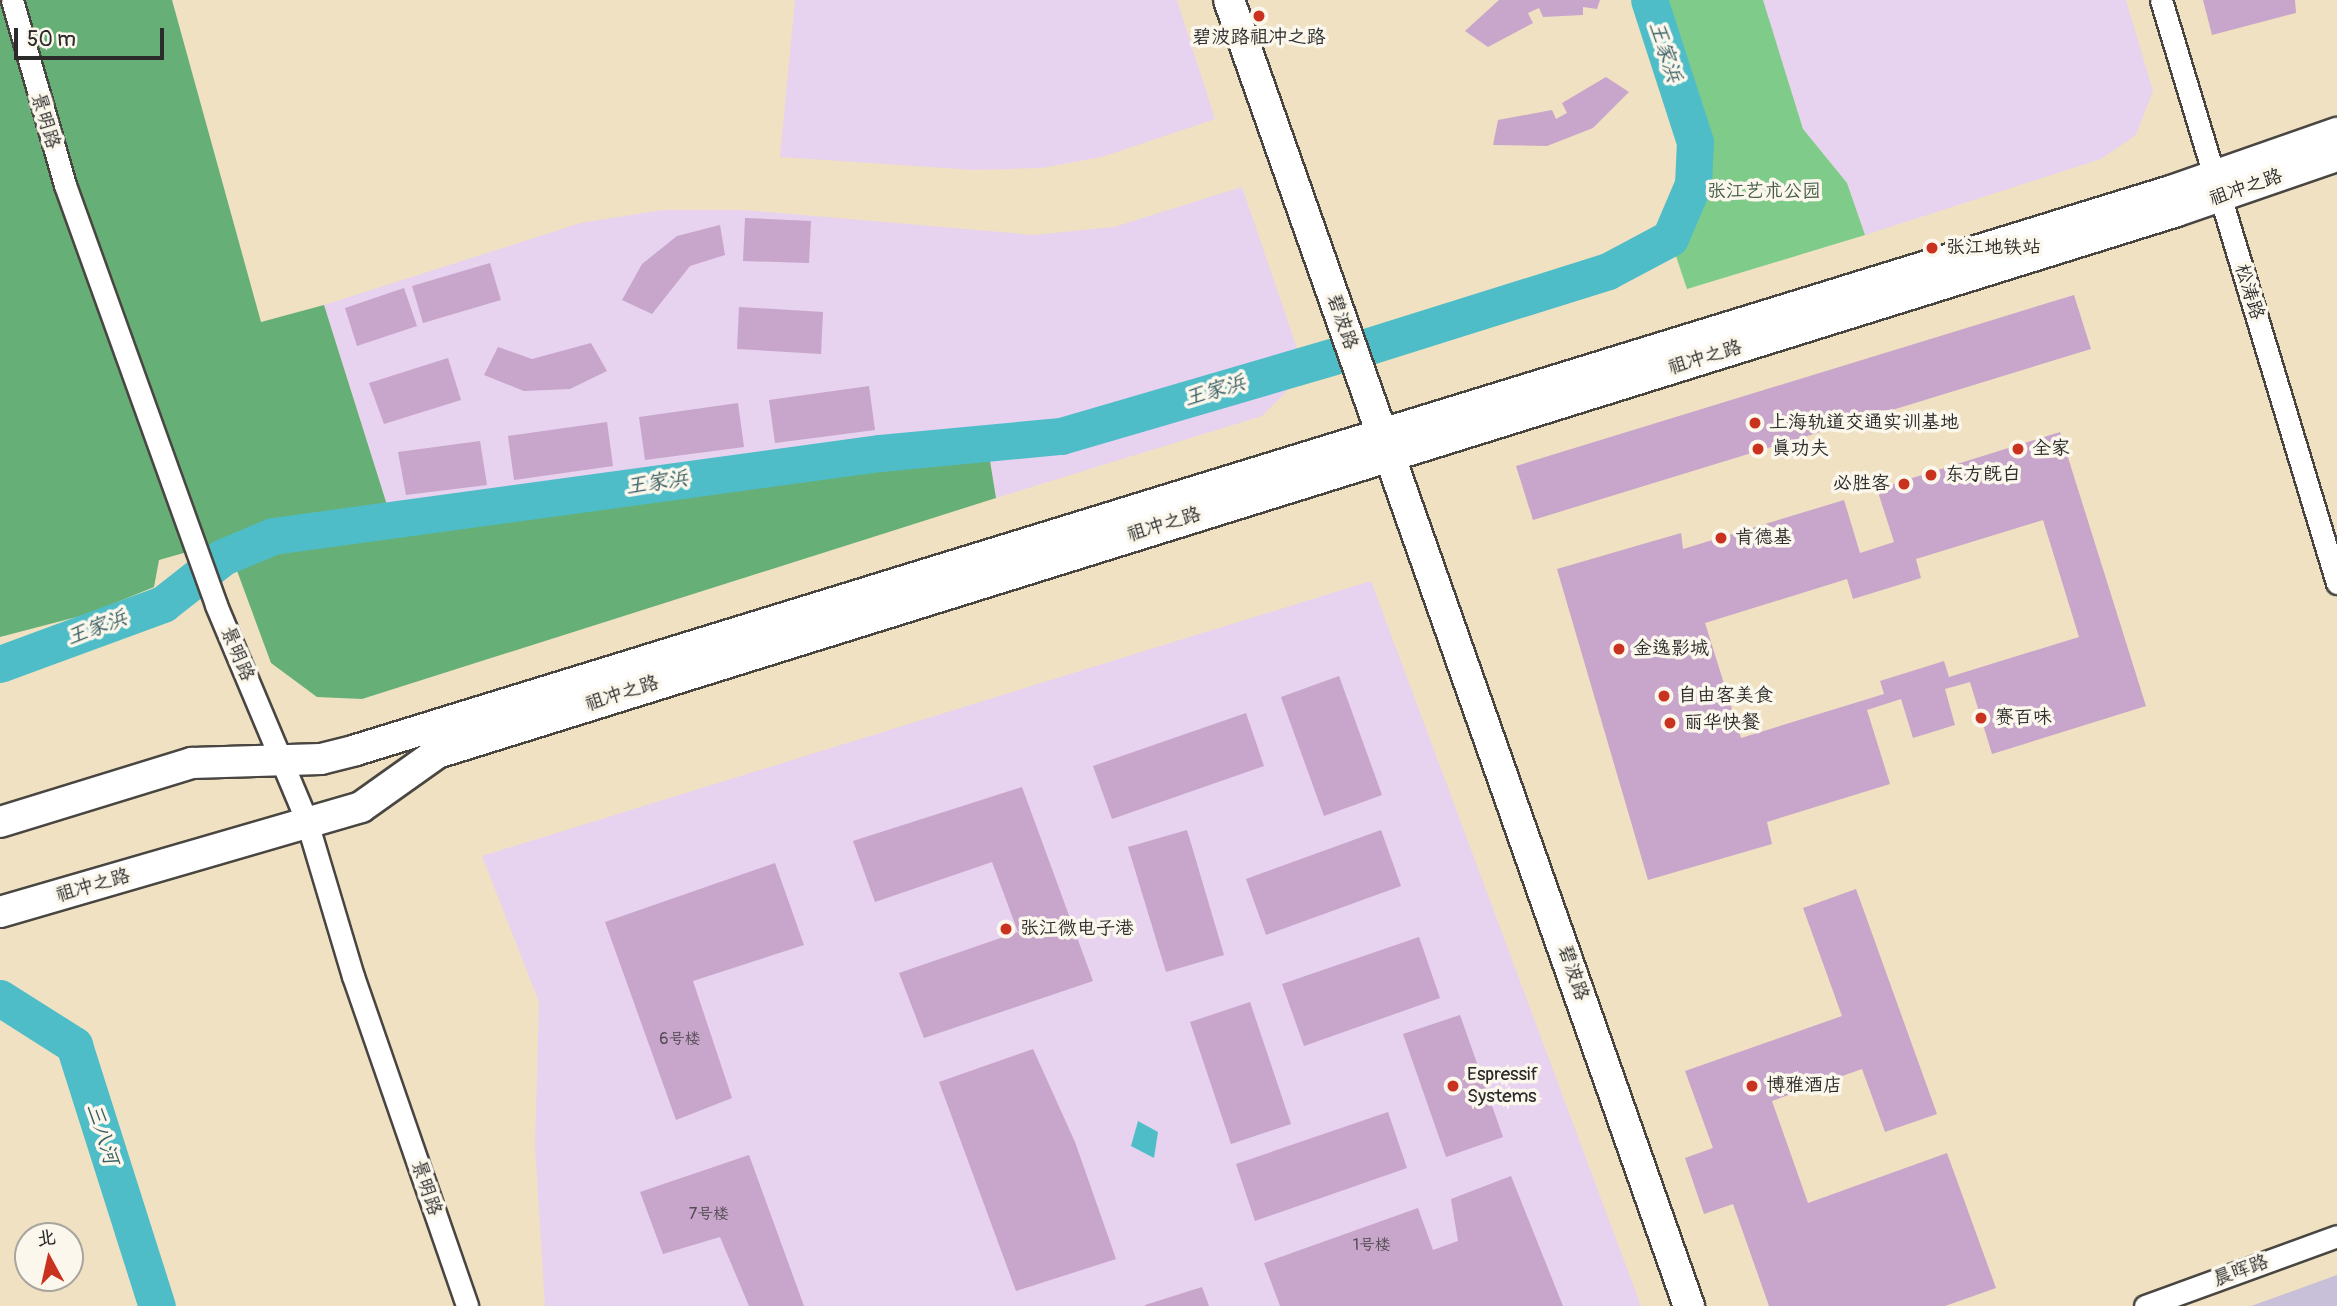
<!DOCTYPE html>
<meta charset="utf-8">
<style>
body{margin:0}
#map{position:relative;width:2337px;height:1306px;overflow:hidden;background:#f0e1c2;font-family:Pangolin,"LXGW WenKai TC",sans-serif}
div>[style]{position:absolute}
.built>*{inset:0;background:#e7d2ef}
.industrial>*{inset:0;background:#c8bfd8}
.green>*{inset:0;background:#7ecb8a}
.forest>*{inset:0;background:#66af76}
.water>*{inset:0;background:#4fbdc7}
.river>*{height:37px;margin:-18.5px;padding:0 18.5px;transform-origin:18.5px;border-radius:18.5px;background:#4fbdc7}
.building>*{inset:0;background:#c8a5ca}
.roads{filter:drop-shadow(2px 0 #494642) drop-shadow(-2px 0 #494642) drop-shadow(0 2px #494642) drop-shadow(0 -2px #494642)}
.street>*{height:21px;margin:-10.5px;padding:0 10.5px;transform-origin:10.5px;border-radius:10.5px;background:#fff}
.secondary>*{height:30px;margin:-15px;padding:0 15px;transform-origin:15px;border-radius:15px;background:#fff}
.dots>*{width:19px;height:19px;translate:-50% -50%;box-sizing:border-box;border:4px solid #fbf7ec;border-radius:50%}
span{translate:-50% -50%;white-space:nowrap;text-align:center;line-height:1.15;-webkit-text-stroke:7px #fbf7ec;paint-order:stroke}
.number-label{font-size:16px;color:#524a53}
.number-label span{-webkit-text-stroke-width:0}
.poi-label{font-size:19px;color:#2b2b2b}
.left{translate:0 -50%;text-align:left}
.right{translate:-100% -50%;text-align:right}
.street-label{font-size:19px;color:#2b2b2b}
.park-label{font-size:19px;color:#445b48}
.water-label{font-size:21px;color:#385e62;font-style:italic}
.north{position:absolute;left:14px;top:1222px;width:70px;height:70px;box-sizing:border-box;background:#fbf7ec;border:2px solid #a8a59f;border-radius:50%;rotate:352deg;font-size:19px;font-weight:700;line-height:28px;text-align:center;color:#2b2b2b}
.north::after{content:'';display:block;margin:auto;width:24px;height:32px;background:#c8321e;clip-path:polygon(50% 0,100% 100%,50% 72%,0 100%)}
.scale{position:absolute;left:14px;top:28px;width:150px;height:32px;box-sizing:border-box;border:4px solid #2b2b2b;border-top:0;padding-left:9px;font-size:21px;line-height:24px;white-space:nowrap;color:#2b2b2b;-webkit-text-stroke:5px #fbf7ec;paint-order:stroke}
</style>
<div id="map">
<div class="built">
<i style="clip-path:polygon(795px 0,1177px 0,1215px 119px,1102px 157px,1041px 168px,975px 170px,780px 157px)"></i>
<i style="clip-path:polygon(1763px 0,2126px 0,2153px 91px,2136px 135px,2101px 159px,1865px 235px,1847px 183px,1803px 129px)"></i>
<i style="clip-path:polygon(1242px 187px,1297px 348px,1292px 386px,1262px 416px,996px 498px,985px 430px,387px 505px,324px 305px,581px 223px,662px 210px,744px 210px,1034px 235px,1114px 227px)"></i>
<i style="clip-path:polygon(1371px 581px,1641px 1306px,545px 1306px,535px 1146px,539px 1002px,482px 856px)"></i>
</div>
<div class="industrial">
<i style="clip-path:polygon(2337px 1275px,2337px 1306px,2251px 1306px)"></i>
</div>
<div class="green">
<i style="clip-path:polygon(1649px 0,1763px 0,1803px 129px,1847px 183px,1865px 235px,1687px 289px,1670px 238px,1693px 184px,1695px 142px)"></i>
</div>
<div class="forest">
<i style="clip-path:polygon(0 0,172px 0,261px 322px,324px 305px,387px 505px,985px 430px,996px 498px,362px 699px,317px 697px,271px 663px,226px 541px,159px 560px,154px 587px,88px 614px,0 637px)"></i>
</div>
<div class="water">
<i style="clip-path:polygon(1138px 1121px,1158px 1132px,1154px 1158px,1131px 1146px)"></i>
</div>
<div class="river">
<i style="left:1369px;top:346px;width:250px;rotate:-17.4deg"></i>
<i style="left:1608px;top:271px;width:70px;rotate:-28deg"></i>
<i style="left:1670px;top:238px;width:59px;rotate:-66.9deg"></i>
<i style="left:1693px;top:184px;width:42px;rotate:-87.3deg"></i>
<i style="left:1695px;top:142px;width:149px;rotate:-107.9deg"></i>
<i style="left:0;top:664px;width:174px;rotate:-20.2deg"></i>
<i style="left:163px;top:604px;width:76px;rotate:-38.1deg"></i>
<i style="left:223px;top:557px;width:54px;rotate:-22.8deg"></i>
<i style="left:273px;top:536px;width:613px;rotate:-7.79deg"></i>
<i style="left:880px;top:453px;width:182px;rotate:-5.4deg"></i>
<i style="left:1061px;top:436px;width:284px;rotate:-16.3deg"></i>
<i style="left:0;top:998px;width:88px;rotate:32.4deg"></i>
<i style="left:74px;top:1045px;width:274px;rotate:72.4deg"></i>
</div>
<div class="building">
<i style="clip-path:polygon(1499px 0,1600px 0,1597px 9px,1583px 7px,1583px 15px,1543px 17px,1539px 8px,1528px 13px,1533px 23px,1488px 47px,1465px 31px)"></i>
<i style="clip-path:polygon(2203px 0,2295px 0,2296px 13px,2212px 35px)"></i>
<i style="clip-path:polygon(1606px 77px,1629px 92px,1593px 128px,1547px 146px,1493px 145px,1498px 120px,1552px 110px,1556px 119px,1567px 113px,1562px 103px)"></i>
<i style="clip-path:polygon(745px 218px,811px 221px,809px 263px,743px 261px)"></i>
<i style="clip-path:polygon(720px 225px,725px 255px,690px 266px,652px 314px,622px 300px,642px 264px,677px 236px)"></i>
<i style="clip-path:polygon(490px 263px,501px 300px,423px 323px,412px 286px)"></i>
<i style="clip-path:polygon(404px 288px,417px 326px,357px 346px,345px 308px)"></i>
<i style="clip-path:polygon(2074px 295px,2091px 349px,1533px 520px,1516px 466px)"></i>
<i style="clip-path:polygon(739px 307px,823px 312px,821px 354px,737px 349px)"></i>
<i style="clip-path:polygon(591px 343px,607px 371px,570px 389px,524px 391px,484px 375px,498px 347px,532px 359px)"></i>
<i style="clip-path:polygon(448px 358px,461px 400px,384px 424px,369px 383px)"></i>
<i style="clip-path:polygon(869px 386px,875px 430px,775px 443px,769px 400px)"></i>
<i style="clip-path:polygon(738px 403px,744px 447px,645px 460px,639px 417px)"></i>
<i style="clip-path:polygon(607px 422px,613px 466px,514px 480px,508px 436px)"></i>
<i style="clip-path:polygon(evenodd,2060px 432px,2146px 706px,1992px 754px,1970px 682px,1945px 689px,1955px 725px,1913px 738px,1901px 699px,1867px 710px,1890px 784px,1767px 822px,1772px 844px,1648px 880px,1557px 569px,1681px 533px,1683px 549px,1844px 500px,1860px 553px,1894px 542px,1877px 489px,2060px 432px,2043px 520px,2079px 637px,1949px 677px,1944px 661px,1880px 681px,1884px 694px,1741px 738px,1705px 623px,1847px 579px,1853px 599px,1921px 578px,1916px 559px,2043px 520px)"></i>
<i style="clip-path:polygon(480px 441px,487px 485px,406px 495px,398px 452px)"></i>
<i style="clip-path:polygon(1339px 676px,1382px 795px,1324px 816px,1281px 697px)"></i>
<i style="clip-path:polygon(1246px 713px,1264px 766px,1112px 819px,1093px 766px)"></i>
<i style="clip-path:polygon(1022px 787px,1093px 981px,924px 1038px,899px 973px,1018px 932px,992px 862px,875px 902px,853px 841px)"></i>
<i style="clip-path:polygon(1187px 830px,1224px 955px,1166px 972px,1128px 847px)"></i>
<i style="clip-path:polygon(1381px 830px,1401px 886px,1266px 935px,1246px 879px)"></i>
<i style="clip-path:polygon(775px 863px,804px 945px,693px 981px,732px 1098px,676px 1120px,605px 922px)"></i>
<i style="clip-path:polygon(1856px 889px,1937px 1114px,1885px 1132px,1862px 1069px,1772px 1101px,1808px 1203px,1947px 1153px,1996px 1288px,1945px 1306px,1769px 1306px,1733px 1204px,1704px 1214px,1685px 1158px,1713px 1148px,1685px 1071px,1842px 1016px,1803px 908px)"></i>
<i style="clip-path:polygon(1419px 937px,1440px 998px,1304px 1046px,1282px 984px)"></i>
<i style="clip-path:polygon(1250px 1002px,1291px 1124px,1231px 1144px,1190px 1022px)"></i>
<i style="clip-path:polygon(1460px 1015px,1503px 1137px,1446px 1157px,1403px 1034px)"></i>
<i style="clip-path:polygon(1033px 1049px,1075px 1142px,1116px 1259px,1016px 1291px,939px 1082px)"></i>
<i style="clip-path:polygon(1388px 1112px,1407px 1168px,1255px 1221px,1236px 1164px)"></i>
<i style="clip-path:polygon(749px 1155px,804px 1306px,749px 1306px,720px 1237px,663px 1254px,640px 1192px)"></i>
<i style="clip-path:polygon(1511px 1176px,1563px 1306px,1280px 1306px,1264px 1263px,1418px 1208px,1433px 1250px,1458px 1241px,1451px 1199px)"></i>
<i style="clip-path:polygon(1202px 1287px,1209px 1306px,1145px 1306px,1145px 1305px)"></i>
</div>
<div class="roads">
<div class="street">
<i style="left:12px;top:0;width:192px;rotate:74deg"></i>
<i style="left:65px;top:185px;width:446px;rotate:70.2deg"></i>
<i style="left:216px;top:605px;width:235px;rotate:67.2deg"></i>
<i style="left:307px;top:822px;width:161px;rotate:73.4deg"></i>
<i style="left:353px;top:976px;width:349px;rotate:70.9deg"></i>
<i style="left:2161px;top:0;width:609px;rotate:73.2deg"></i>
<i style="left:2145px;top:1306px;width:204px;rotate:-20deg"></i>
</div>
<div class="secondary">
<i style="left:1229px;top:0;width:1385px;rotate:70.6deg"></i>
<i style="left:0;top:822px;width:201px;rotate:-17.1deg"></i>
<i style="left:192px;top:763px;width:129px;rotate:-1.8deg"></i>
<i style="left:321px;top:759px;width:36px;rotate:-14deg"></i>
<i style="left:356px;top:750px;width:1899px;rotate:-17.12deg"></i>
<i style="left:2171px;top:191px;width:176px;rotate:-19.3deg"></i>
<i style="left:0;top:912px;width:376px;rotate:-16.2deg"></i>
<i style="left:361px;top:807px;width:93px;rotate:-35.4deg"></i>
<i style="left:437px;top:753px;width:1822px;rotate:-17.3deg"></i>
<i style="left:2177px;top:211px;width:169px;rotate:-19deg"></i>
</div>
</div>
<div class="dots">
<i style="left:1259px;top:16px;background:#c8321e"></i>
<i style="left:1932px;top:248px;background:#c8321e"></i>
<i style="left:1755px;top:423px;background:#c8321e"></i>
<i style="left:1758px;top:449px;background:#c8321e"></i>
<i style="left:2018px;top:449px;background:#c8321e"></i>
<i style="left:1931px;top:475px;background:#c8321e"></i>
<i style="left:1904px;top:484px;background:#c8321e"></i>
<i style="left:1721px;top:538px;background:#c8321e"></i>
<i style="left:1619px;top:649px;background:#c8321e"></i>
<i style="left:1664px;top:696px;background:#c8321e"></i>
<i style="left:1981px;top:718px;background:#c8321e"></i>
<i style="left:1670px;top:723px;background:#c8321e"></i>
<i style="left:1006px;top:929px;background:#c8321e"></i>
<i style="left:1453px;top:1086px;background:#c8321e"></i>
<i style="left:1752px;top:1086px;background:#c8321e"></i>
</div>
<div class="number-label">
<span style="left:680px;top:1039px">6号楼</span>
<span style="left:709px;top:1214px">7号楼</span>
<span style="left:1372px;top:1245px">1号楼</span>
</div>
<div class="poi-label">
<span style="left:1259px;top:38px">碧波路祖冲之路</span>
<span class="left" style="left:1946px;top:248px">张江地铁站</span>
<span class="left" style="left:1769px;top:423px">上海轨道交通实训基地</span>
<span class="left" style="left:1772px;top:449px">真功夫</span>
<span class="left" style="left:2032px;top:449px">全家</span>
<span class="left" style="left:1945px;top:475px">东方既白</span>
<span class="right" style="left:1890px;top:484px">必胜客</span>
<span class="left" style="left:1735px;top:538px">肯德基</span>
<span class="left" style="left:1633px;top:649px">金逸影城</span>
<span class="left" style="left:1678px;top:696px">自由客美食</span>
<span class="left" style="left:1995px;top:718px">赛百味</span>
<span class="left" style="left:1684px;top:723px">丽华快餐</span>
<span class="left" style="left:1020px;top:929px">张江微电子港</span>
<span class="left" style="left:1467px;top:1086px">Espressif<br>Systems</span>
<span class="left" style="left:1766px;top:1086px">博雅酒店</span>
</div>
<div class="street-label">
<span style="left:45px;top:121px;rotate:73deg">景明路</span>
<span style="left:2246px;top:188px;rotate:-19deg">祖冲之路</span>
<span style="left:2249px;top:292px;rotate:73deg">松涛路</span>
<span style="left:1342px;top:322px;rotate:71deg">碧波路</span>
<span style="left:1705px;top:358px;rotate:-17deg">祖冲之路</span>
<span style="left:1164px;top:525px;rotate:-17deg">祖冲之路</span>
<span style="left:237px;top:654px;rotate:67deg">景明路</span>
<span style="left:622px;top:694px;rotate:-18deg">祖冲之路</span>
<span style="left:93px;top:886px;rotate:-16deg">祖冲之路</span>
<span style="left:1573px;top:973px;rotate:71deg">碧波路</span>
<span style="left:426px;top:1188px;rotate:71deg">景明路</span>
<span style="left:2241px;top:1271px;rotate:-20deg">晨晖路</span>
</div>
<div class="park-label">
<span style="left:1764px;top:192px">张江艺术公园</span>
</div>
<div class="water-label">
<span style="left:1665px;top:52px;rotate:72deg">王家浜</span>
<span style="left:1215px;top:391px;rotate:-16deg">王家浜</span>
<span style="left:657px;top:483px;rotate:-8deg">王家浜</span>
<span style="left:97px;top:628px;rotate:-20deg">王家浜</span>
<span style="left:102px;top:1134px;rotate:72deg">三八河</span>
</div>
<div class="north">北</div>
<div class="scale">50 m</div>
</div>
